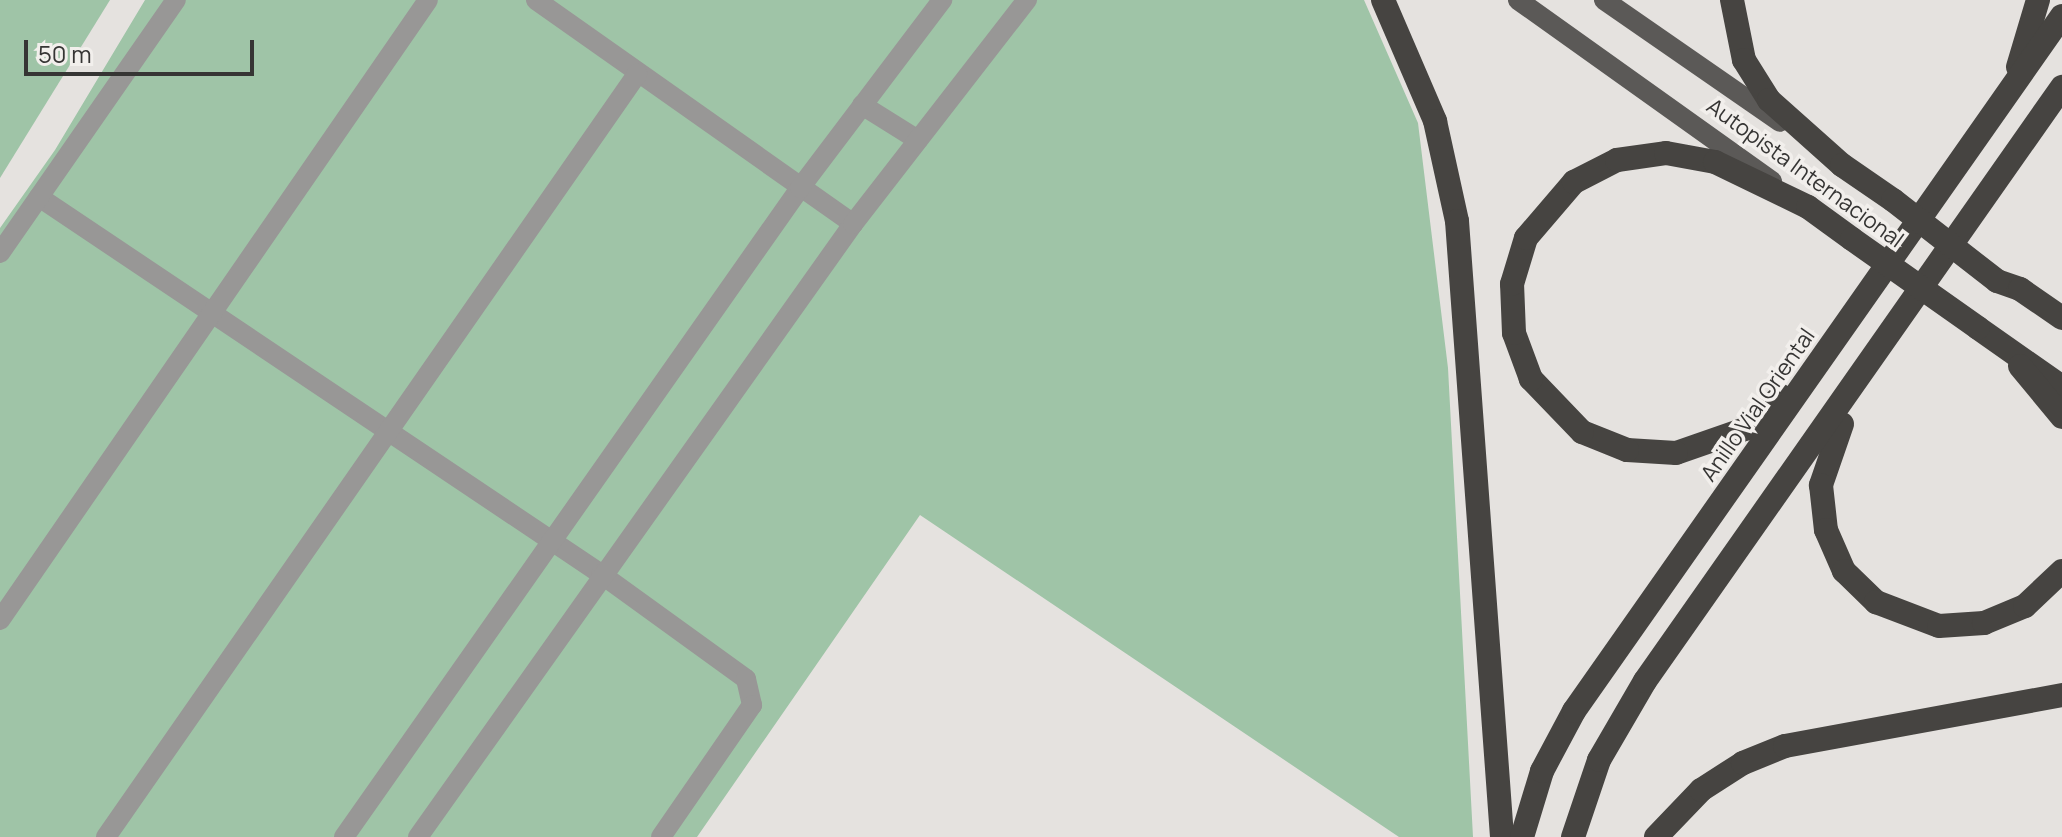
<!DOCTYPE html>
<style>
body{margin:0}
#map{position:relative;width:2062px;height:837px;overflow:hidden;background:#e5e2df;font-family:Manrope,sans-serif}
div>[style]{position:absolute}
.green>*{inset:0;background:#9fc4a7}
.minor>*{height:20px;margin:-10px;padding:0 10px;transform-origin:10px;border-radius:10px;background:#989796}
.major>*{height:20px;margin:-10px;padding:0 10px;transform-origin:10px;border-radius:10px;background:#5b5957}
.highway>*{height:24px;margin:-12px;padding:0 12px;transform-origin:12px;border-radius:12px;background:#464441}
.highway-bridge>*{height:24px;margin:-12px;padding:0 12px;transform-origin:12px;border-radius:12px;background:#464441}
span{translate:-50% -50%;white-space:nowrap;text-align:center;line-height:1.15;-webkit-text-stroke:7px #f2efec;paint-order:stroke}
.street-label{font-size:22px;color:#363534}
.scale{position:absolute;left:24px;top:40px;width:230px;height:36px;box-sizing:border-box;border:4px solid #363534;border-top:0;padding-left:10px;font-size:24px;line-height:28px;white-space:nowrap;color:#363534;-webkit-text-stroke:6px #f2efec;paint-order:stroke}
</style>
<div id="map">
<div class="green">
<i style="clip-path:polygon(0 0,110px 0,0 178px)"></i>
<i style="clip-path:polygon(145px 0,1364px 0,1418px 123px,1448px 368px,1473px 837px,1399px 837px,920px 515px,697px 837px,0 837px,0 228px,55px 150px)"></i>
</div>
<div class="minor">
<i style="left:536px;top:0;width:388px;rotate:35.2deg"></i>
<i style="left:862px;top:105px;width:66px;rotate:32deg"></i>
<i style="left:39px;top:197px;width:677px;rotate:33.85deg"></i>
<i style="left:601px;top:574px;width:179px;rotate:35.9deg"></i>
<i style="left:746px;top:679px;width:27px;rotate:77deg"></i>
<i style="left:752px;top:705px;width:160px;rotate:124.6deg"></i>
<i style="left:0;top:253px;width:308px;rotate:-55.2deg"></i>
<i style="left:0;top:620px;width:753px;rotate:-55.38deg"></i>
<i style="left:106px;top:837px;width:930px;rotate:-55.16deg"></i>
<i style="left:344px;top:837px;width:793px;rotate:-54.91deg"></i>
<i style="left:800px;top:188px;width:236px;rotate:-52.9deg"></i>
<i style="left:418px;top:837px;width:752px;rotate:-54.64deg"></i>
<i style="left:853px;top:224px;width:284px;rotate:-52.2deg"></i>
</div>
<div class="major">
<i style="left:1518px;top:0;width:312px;rotate:35.5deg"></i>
<i style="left:1604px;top:0;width:214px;rotate:34.7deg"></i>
</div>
<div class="highway">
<i style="left:1383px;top:0;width:132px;rotate:66.7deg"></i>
<i style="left:1435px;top:121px;width:102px;rotate:77.6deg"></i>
<i style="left:1457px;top:221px;width:618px;rotate:85.82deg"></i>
<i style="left:1732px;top:0;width:61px;rotate:78.7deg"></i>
<i style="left:1744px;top:60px;width:47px;rotate:58deg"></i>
<i style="left:1769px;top:100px;width:98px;rotate:41.7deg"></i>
<i style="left:1842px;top:165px;width:62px;rotate:34.5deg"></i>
<i style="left:2018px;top:67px;width:70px;rotate:-73.4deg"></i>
<i style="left:1997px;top:281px;width:24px;rotate:19deg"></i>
<i style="left:2020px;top:289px;width:51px;rotate:34.6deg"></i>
<i style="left:1978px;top:328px;width:103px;rotate:35.1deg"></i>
<i style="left:2020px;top:366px;width:66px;rotate:50.5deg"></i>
<i style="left:1781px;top:396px;width:49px;rotate:137.5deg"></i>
<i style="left:1745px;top:429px;width:73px;rotate:160.8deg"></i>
<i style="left:1676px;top:453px;width:49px;rotate:-176.5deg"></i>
<i style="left:1627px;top:450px;width:48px;rotate:-158.2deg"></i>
<i style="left:1582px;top:432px;width:74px;rotate:-133.9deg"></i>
<i style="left:1531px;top:379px;width:49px;rotate:-110.3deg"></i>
<i style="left:1514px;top:333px;width:49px;rotate:-92.3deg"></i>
<i style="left:1512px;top:284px;width:48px;rotate:-73.1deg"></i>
<i style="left:1526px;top:238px;width:74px;rotate:-49.4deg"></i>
<i style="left:1574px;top:182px;width:48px;rotate:-27.1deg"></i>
<i style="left:1617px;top:160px;width:49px;rotate:-8.1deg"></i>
<i style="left:1666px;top:153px;width:50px;rotate:10.4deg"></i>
<i style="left:1715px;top:162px;width:103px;rotate:25.8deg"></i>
<i style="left:1808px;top:207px;width:54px;rotate:36deg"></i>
<i style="left:1842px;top:424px;width:65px;rotate:109deg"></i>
<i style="left:1821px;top:485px;width:45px;rotate:83.7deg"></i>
<i style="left:1826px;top:530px;width:45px;rotate:66.3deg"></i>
<i style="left:1844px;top:571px;width:45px;rotate:44.1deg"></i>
<i style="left:1876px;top:602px;width:67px;rotate:20.9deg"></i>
<i style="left:1939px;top:626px;width:45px;rotate:-3.8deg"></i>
<i style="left:1984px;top:623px;width:44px;rotate:-22.5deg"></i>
<i style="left:2025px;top:606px;width:51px;rotate:-43.4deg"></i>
<i style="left:1522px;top:837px;width:69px;rotate:-73.1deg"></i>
<i style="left:1542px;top:771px;width:68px;rotate:-61.9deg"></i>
<i style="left:1574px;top:711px;width:849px;rotate:-54.93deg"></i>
<i style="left:1573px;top:837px;width:81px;rotate:-71.3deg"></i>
<i style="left:1599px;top:760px;width:91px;rotate:-59.8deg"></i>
<i style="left:1645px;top:681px;width:726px;rotate:-54.93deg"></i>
<i style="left:1656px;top:837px;width:65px;rotate:-46.2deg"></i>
<i style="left:1701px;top:790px;width:50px;rotate:-32.7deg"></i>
<i style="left:1743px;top:763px;width:45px;rotate:-22deg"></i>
<i style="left:1785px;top:746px;width:282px;rotate:-10.4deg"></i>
</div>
<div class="highway-bridge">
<i style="left:1893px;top:200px;width:132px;rotate:37.9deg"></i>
<i style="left:1852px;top:239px;width:154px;rotate:35.2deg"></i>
</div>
<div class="street-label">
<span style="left:1805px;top:173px;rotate:36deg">Autopista Internacional</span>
<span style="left:1758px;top:405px;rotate:-55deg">Anillo Vial Oriental</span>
</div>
<div class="scale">50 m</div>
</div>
